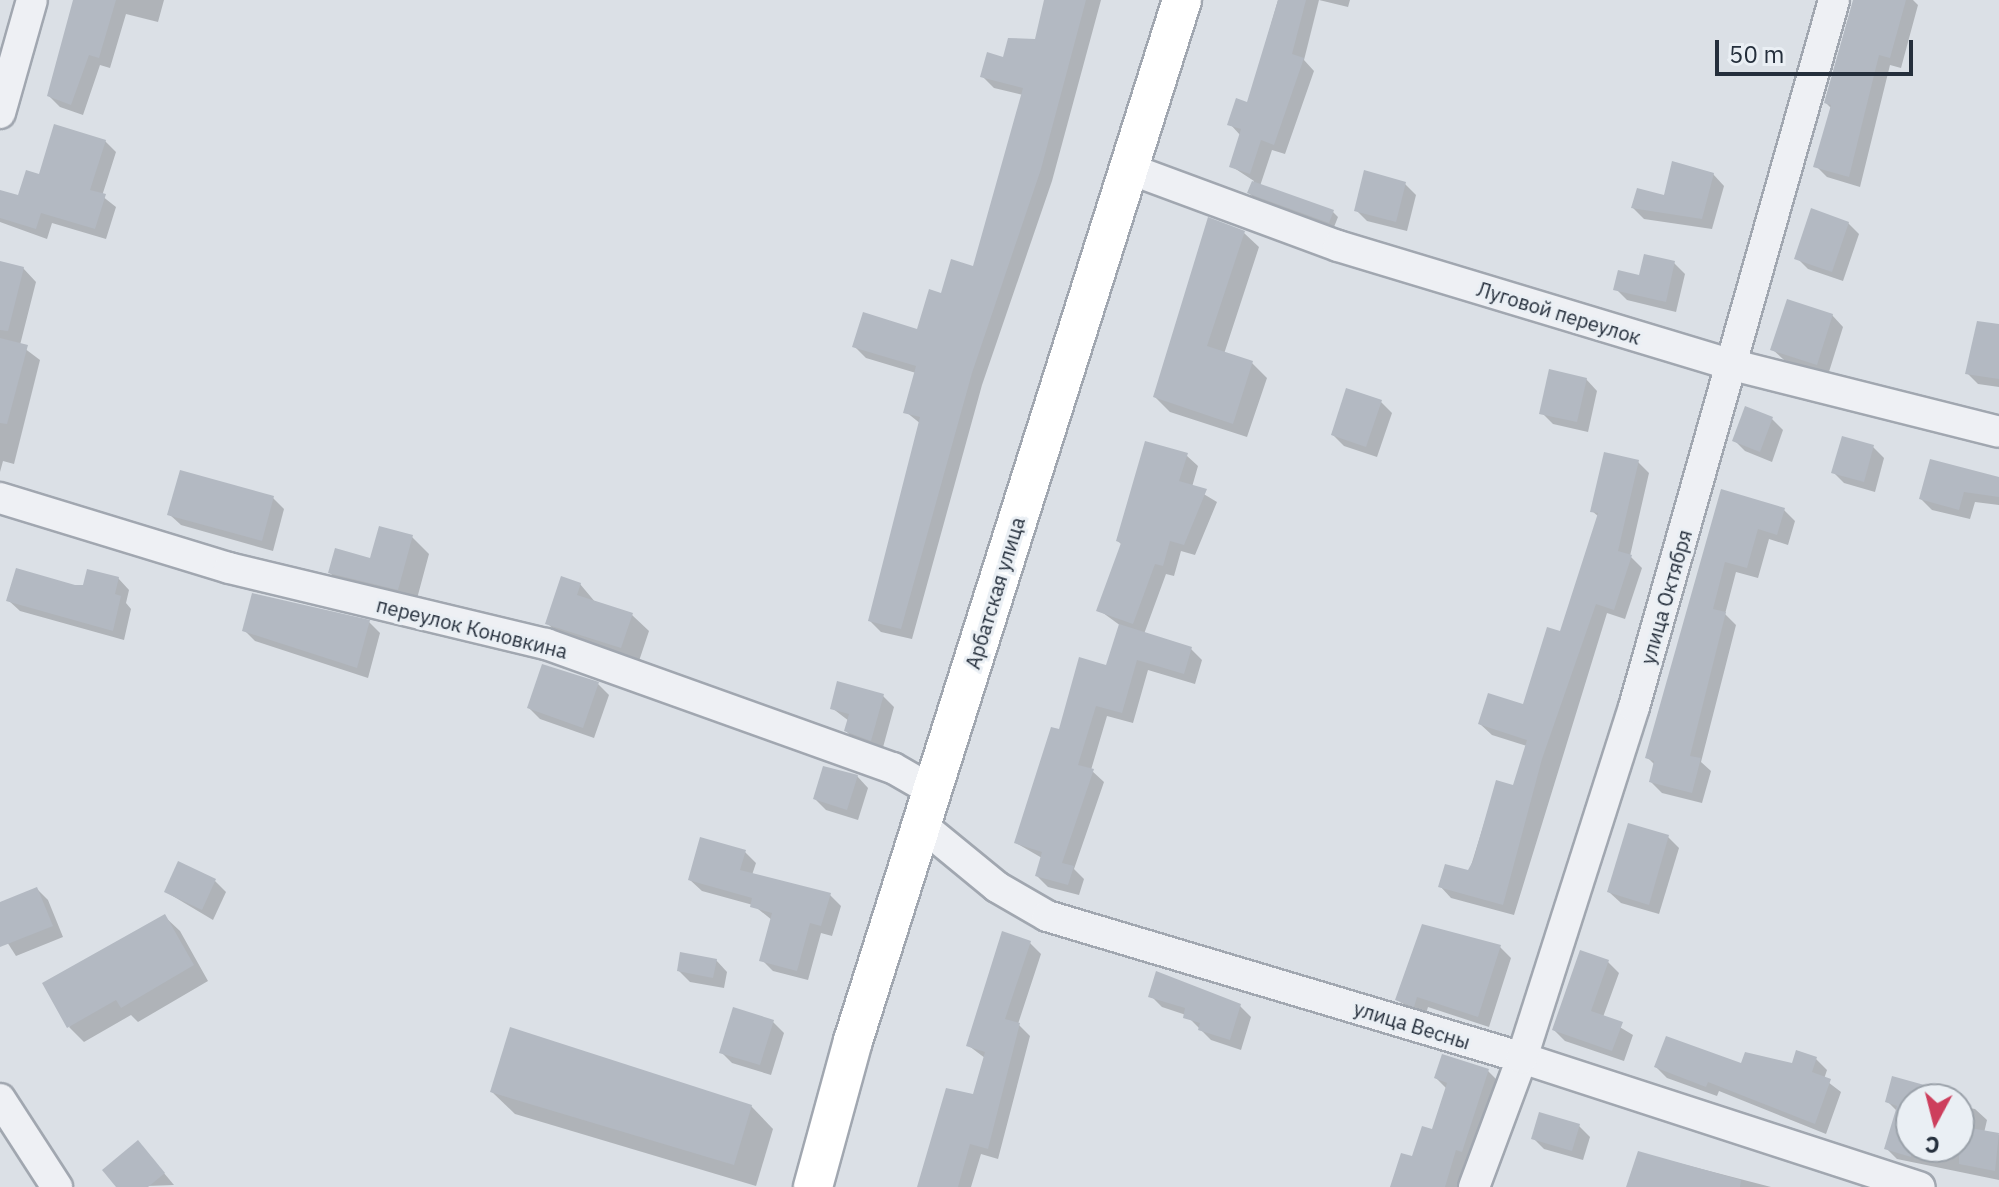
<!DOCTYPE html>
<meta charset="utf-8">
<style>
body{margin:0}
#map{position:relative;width:1999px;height:1187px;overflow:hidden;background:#dbe0e6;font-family:"IBM Plex Sans",sans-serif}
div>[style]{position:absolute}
.shadow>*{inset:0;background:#0003}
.building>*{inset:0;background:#b3b9c2}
.roads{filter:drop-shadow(2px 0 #a1a7b0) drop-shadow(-2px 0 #a1a7b0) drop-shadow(0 2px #a1a7b0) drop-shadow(0 -2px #a1a7b0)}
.minor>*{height:30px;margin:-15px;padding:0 15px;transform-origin:15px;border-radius:15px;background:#eef0f4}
.major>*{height:38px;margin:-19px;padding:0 19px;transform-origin:19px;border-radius:19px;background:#fff}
span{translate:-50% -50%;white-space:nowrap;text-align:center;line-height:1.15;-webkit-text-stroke:6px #eaeff4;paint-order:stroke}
.street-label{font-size:20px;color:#252f3c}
.north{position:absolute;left:1895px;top:1083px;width:80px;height:80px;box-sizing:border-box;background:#eaeff4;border:2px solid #9ba2aa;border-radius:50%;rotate:187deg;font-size:22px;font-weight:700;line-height:32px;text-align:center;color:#252f3c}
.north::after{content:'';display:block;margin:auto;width:28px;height:36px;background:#cd3e5c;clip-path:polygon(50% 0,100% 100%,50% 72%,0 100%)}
.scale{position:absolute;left:1715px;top:40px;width:198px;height:36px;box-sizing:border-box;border:4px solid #252f3c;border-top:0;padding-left:10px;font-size:24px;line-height:28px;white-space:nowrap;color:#252f3c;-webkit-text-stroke:6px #eaeff4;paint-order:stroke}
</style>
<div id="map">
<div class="shadow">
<i style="clip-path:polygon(74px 0,164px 0,158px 22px,126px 14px,110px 68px,100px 65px,83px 115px,60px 107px,49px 96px)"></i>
<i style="clip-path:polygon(1046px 0,1101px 0,1052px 181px,982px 385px,912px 639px,881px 632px,870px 621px,921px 424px,906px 412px,916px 373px,866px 358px,855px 347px,919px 331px,942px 295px,974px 268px,1023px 95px,994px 88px,983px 77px,1036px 41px)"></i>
<i style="clip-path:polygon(1278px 0,1319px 0,1304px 60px,1314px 71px,1285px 154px,1272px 150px,1260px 186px,1333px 212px,1338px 217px,1334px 227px,1254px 198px,1249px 193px,1254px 181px,1231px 166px,1241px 136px,1230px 124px,1248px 105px)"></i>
<i style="clip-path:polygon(1319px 0,1350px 0,1348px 7px)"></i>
<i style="clip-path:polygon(1854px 0,1913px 0,1918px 5px,1901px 68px,1890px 65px,1860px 187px,1827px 177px,1816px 166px,1832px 109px,1826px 103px)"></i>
<i style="clip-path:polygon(105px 141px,116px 152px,102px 196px,116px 207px,106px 239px,52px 223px,47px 239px,0 222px,0 192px,19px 198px,40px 177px)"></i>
<i style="clip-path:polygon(1713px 174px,1724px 186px,1712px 229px,1644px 219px,1633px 208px)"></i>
<i style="clip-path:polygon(1405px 184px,1416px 195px,1407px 231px,1367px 221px,1356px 210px)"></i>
<i style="clip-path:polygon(1848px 223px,1859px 234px,1843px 281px,1808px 269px,1797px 258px)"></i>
<i style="clip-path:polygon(1244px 233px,1259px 247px,1224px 354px,1252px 363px,1267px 378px,1247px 437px,1170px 412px,1155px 397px)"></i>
<i style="clip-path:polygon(0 263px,23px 268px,36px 282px,20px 345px,40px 360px,14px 464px,3px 461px,0 472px)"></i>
<i style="clip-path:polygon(1674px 263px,1685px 274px,1676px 312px,1627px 300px,1616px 289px)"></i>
<i style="clip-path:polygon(1832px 315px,1843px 327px,1828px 375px,1784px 360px,1772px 349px)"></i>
<i style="clip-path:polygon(1999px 326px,1999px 387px,1978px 384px,1967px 373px)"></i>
<i style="clip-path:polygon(1586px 379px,1597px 391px,1588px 432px,1553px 424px,1542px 413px)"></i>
<i style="clip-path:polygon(1381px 402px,1392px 413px,1377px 457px,1344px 446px,1333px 435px)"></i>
<i style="clip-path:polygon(1772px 419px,1783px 430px,1772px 462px,1745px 451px,1734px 440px)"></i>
<i style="clip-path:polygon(1873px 447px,1884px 458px,1875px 492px,1844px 483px,1833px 472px)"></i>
<i style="clip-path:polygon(1186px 455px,1198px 466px,1192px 487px,1217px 502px,1195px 555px,1181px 551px,1174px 576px,1166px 574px,1144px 634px,1191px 649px,1202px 660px,1195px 684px,1148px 670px,1133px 723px,1107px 716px,1091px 770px,1104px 782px,1074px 869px,1084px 879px,1079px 895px,1048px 887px,1037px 876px,1042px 858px,1016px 843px,1060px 732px,1108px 668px,1121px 626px,1099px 610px,1122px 545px,1118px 541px)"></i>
<i style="clip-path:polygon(1638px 462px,1649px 473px,1630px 556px,1642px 568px,1625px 619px,1607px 613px,1514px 915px,1451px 898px,1440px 886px,1469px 872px,1497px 782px,1514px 787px,1527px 746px,1492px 735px,1480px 724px,1525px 707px,1562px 634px,1599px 517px,1592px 511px)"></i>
<i style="clip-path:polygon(1999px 479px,1999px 505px,1975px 502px,1970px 519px,1932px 510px,1921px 499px)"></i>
<i style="clip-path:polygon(1723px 492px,1784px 510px,1795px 521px,1788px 545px,1769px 539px,1758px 578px,1736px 572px,1725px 614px,1736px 625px,1701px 762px,1711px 771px,1702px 803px,1662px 793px,1651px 782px,1655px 765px,1648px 758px)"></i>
<i style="clip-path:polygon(273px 498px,284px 509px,273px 551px,181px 525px,169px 514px)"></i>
<i style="clip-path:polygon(412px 537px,429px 554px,415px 606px,347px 590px,330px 573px,372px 560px)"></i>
<i style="clip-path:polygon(118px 578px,129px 590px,126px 603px,131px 609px,124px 640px,20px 611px,8px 600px)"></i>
<i style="clip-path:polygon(580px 584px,596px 603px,632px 615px,649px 631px,638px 664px,565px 640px,548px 624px)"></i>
<i style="clip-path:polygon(369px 622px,380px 633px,368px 678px,255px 641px,244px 630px)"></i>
<i style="clip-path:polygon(598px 684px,609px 695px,594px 738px,540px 719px,529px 708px)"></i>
<i style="clip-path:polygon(883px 696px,894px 707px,882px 751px,857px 742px,846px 731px,849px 721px,832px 708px)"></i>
<i style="clip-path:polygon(857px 776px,868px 788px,858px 820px,826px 810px,815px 799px)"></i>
<i style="clip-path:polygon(1668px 837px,1679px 848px,1659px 914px,1621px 903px,1609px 892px)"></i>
<i style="clip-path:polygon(745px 852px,756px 863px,752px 875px,830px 895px,841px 906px,832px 936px,821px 933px,808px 980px,773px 971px,762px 960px,772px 920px,753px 905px,702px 891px,690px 880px)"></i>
<i style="clip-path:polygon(215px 881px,226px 892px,213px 920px,166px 892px)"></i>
<i style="clip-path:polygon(37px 889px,48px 900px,63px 937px,16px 956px,0 931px,0 904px)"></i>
<i style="clip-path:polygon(164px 916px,180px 931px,208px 981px,138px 1022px,131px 1015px,84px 1042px,69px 1027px)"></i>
<i style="clip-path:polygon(1030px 943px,1041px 954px,1018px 1024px,1030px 1036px,998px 1159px,981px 1154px,971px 1187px,922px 1187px,974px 1097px,985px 1058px,969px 1046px)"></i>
<i style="clip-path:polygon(1500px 947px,1511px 958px,1489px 1027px,1428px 1007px,1425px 1017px,1397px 1000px)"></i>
<i style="clip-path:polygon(716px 960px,727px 972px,724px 988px,690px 982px,679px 971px)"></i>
<i style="clip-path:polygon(1608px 962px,1619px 973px,1603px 1017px,1633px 1035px,1624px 1061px,1565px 1041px,1554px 1030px)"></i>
<i style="clip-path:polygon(1151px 996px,1240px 1006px,1251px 1017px,1241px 1050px,1211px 1040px,1186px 1015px,1162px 1007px)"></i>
<i style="clip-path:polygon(773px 1022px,784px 1033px,771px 1075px,732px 1063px,721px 1052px)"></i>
<i style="clip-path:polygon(511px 1029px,751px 1106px,773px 1129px,756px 1186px,515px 1114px,492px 1092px)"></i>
<i style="clip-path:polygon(1816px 1059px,1827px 1070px,1824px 1079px,1841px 1092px,1826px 1134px,1719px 1091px,1717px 1096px,1667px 1078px,1656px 1067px,1793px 1065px)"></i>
<i style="clip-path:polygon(1488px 1071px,1499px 1082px,1473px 1161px,1467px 1160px,1458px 1187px,1393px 1187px,1433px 1132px,1447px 1089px,1436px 1078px)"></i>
<i style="clip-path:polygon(1894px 1078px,1940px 1099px,1911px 1099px,1911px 1147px,1959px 1147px,1959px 1106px,1975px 1109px,1987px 1120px,1984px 1133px,1999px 1135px,1999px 1180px,1897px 1159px,1886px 1148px,1897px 1111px,1887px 1101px)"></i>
<i style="clip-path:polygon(1579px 1126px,1590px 1137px,1583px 1160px,1544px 1149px,1533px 1138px)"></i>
<i style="clip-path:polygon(1640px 1153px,1771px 1187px,1629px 1187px)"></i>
<i style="clip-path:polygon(148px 1154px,174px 1185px,119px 1187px)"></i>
</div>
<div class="building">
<i style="clip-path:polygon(73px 0,116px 0,99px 58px,89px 55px,71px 105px,47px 96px)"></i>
<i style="clip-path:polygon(1044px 0,1086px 0,1041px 169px,972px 373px,901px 629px,868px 621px,920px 417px,903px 413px,916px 366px,852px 347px,863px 312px,917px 329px,929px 289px,941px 293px,951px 259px,973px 266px,1023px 88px,980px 77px,987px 52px,1003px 57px,1008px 38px,1035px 39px)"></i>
<i style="clip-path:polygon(1278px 0,1306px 0,1292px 54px,1304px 58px,1274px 145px,1261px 140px,1250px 174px,1229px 167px,1241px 129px,1227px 125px,1236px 98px,1247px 102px)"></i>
<i style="clip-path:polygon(1853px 0,1906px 0,1890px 58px,1879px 55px,1849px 177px,1813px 167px,1831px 105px,1824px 103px)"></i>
<i style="clip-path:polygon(54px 124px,106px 140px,90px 190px,106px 194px,95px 229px,41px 213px,36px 229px,0 218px,0 190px,18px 195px,26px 170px,39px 174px)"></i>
<i style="clip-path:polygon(1672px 161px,1714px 173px,1702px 219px,1631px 208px,1637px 188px,1664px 195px)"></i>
<i style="clip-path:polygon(1364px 170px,1406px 182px,1396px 222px,1354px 211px)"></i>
<i style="clip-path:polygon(1252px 181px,1334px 210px,1329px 223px,1247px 193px)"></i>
<i style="clip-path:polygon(1811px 208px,1849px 222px,1832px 272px,1794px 259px)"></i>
<i style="clip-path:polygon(1208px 217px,1245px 231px,1207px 346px,1253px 361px,1233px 424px,1153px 397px)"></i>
<i style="clip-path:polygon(1644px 254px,1675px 261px,1666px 302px,1613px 290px,1618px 270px,1639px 275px)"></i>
<i style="clip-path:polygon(0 261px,24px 267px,8px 331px,0 330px)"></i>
<i style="clip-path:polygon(1787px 299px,1833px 314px,1817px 365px,1770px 350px)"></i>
<i style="clip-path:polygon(1977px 321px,1999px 324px,1999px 379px,1965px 374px)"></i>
<i style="clip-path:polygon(0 338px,28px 345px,7px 424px,0 423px)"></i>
<i style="clip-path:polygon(1549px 369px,1587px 378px,1577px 422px,1539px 414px)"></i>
<i style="clip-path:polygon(1346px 388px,1382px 400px,1366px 447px,1331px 435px)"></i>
<i style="clip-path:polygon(1745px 406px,1773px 417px,1760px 452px,1732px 441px)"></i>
<i style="clip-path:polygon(1842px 436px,1874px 445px,1864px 482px,1831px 473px)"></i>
<i style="clip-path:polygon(1145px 441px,1188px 453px,1179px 481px,1207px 489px,1184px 545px,1170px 541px,1163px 566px,1155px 564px,1133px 624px,1096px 611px,1121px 543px,1116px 541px)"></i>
<i style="clip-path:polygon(1604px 452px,1639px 460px,1618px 551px,1632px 555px,1614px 610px,1596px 604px,1542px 759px,1503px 905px,1438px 887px,1445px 864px,1468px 870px,1473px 861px,1496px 780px,1513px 785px,1527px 740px,1478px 724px,1488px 693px,1523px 704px,1547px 627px,1560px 631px,1598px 513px,1590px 512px)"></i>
<i style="clip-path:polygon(1930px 459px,1999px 477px,1999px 497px,1964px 492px,1959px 510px,1919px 499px)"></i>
<i style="clip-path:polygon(180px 470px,274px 496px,262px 541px,167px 515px)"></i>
<i style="clip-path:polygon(1721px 489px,1785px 508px,1777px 535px,1758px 529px,1747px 568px,1725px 562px,1713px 609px,1726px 612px,1690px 756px,1701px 758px,1692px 793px,1649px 782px,1654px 761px,1645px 758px)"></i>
<i style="clip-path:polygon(379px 526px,413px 535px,398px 590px,328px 573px,335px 548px,370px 558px)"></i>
<i style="clip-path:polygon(16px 568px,75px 585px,83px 585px,87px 569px,119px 577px,115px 594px,121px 596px,113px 631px,6px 601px)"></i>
<i style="clip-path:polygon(561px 576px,581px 583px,577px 595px,633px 613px,621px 648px,545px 624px)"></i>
<i style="clip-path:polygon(252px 593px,370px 620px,357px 668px,242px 631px)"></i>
<i style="clip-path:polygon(1119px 624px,1192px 647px,1184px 674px,1137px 660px,1122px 713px,1096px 706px,1078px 765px,1094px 769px,1062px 863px,1074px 866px,1068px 885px,1035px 876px,1042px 852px,1014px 843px,1051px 727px,1059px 729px,1079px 657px,1106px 665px)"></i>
<i style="clip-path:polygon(542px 664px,599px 682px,583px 728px,527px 708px)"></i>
<i style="clip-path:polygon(837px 681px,884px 694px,871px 741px,844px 731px,849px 714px,830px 709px)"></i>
<i style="clip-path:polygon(823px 766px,858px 775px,847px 810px,813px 799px)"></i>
<i style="clip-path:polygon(1628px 823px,1669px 835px,1649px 905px,1607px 892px)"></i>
<i style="clip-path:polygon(700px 837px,746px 850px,740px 870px,831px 893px,821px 926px,810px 923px,797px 971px,759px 961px,772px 913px,750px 907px,752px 898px,688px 880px)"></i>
<i style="clip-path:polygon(178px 861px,216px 879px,202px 910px,164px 892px)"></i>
<i style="clip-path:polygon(37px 887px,53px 926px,0 947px,0 902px)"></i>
<i style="clip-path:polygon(165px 914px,194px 965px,121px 1008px,116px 1000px,67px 1028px,42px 983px)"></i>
<i style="clip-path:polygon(1422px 924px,1501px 945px,1478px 1017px,1417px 997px,1414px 1007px,1395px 1000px)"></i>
<i style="clip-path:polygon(1002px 931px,1031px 941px,1005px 1019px,1020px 1023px,988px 1149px,970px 1144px,958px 1187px,917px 1187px,946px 1088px,973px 1094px,985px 1052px,966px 1046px)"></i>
<i style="clip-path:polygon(1580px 950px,1609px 960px,1591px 1011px,1623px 1022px,1612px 1051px,1552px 1030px)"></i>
<i style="clip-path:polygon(680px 952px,717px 959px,713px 978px,677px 971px)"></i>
<i style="clip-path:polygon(1156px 971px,1241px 1004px,1230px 1040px,1198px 1030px,1200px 1023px,1183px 1018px,1185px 1008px,1148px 997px)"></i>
<i style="clip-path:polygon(733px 1007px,774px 1020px,760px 1065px,719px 1053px)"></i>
<i style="clip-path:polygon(510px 1027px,752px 1105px,734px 1165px,490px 1092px)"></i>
<i style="clip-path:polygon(1666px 1036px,1741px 1063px,1745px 1052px,1792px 1063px,1796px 1050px,1817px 1057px,1812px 1072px,1831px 1079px,1815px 1124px,1708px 1082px,1706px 1087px,1654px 1067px)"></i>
<i style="clip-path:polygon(1442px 1054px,1489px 1069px,1462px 1152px,1456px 1150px,1445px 1187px,1390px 1187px,1401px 1153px,1412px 1156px,1422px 1126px,1432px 1129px,1447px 1083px,1434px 1078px)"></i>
<i style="clip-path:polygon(1892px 1076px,1953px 1093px,1952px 1099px,1911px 1099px,1911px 1157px,1884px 1149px,1897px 1106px,1885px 1102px)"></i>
<i style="clip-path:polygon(1539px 1112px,1580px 1124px,1572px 1151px,1531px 1139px)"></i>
<i style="clip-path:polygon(1959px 1126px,1999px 1133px,1995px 1171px,1959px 1164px)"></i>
<i style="clip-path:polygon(138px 1140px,165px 1173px,148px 1187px,116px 1187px,102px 1170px)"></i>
<i style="clip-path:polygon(1638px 1151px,1741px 1180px,1740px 1187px,1626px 1187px)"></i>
</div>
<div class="roads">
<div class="minor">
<i style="left:0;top:113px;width:117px;rotate:-74.2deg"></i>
<i style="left:1127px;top:168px;width:225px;rotate:20.3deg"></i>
<i style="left:1338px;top:246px;width:413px;rotate:16.8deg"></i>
<i style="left:1733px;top:365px;width:274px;rotate:14.1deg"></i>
<i style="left:0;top:498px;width:239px;rotate:17deg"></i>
<i style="left:229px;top:568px;width:326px;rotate:13.5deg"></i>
<i style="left:546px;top:644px;width:368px;rotate:19.7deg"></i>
<i style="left:893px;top:768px;width:46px;rotate:29.9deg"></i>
<i style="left:924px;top:827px;width:94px;rotate:39.4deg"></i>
<i style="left:997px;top:887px;width:58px;rotate:30.1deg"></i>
<i style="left:1047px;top:916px;width:496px;rotate:16.6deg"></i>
<i style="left:1522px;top:1058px;width:418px;rotate:18deg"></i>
<i style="left:0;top:1099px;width:105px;rotate:57.1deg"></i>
<i style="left:1474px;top:1187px;width:138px;rotate:-69.6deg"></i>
<i style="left:1522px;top:1058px;width:368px;rotate:-72.3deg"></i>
<i style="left:1634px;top:707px;width:735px;rotate:-74.2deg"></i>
</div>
<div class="major">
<i style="left:813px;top:1187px;width:151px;rotate:-74.7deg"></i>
<i style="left:853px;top:1041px;width:1092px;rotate:-72.46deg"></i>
</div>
</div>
<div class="street-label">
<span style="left:1559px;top:313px;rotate:17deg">Луговой переулок</span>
<span style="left:995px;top:593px;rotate:-73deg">Арбатская улица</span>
<span style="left:1666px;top:597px;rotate:-74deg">улица Октября</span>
<span style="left:472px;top:628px;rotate:14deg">переулок Коновкина</span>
<span style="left:1412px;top:1025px;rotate:17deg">улица Весны</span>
</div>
<div class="north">С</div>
<div class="scale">50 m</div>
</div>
